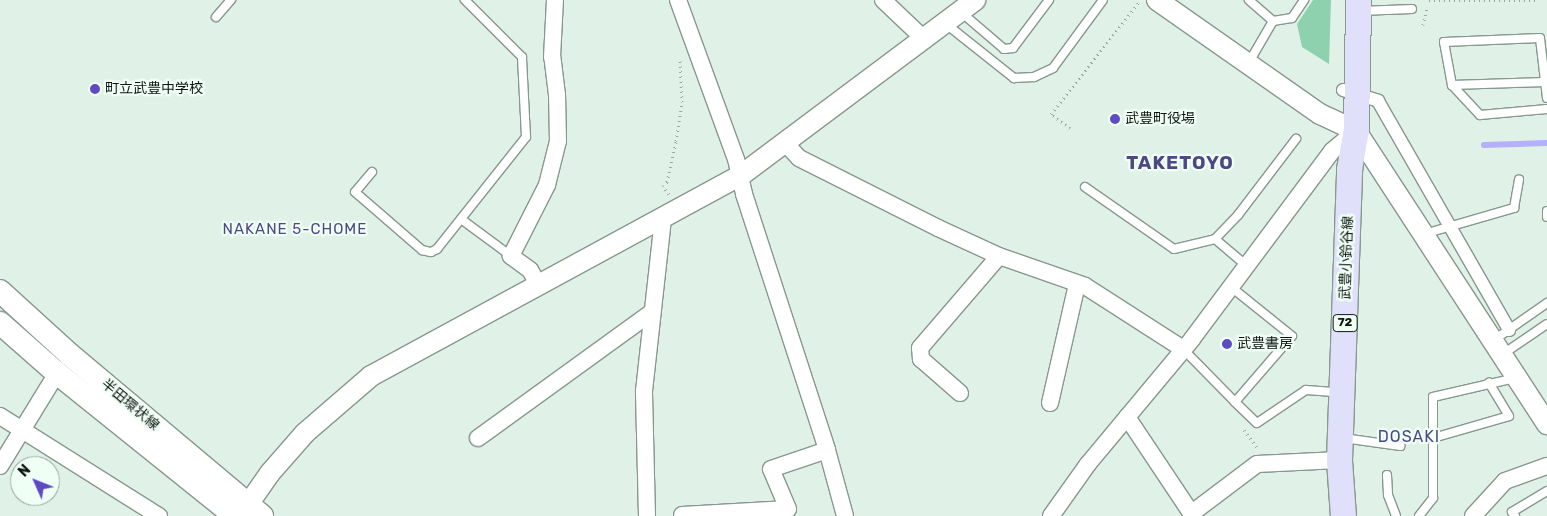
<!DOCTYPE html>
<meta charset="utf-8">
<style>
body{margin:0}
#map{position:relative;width:1547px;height:516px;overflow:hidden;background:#e0f2e8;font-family:Rubik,"Noto Sans JP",sans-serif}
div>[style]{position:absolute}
.green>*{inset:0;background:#8ed1ae}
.stream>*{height:5.5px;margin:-2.75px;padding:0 2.75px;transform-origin:2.75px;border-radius:2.75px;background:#b4b1fa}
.path>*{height:3px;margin-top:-1.5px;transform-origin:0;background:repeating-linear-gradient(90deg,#9aa8a0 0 1px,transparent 0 5px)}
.roads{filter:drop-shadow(1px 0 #87988e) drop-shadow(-1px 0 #87988e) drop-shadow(0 1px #87988e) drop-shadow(0 -1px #87988e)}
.service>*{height:8px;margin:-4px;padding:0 4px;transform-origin:4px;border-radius:4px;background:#fff}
.pedestrian>*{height:12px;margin:-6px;padding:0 6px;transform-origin:6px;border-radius:6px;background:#fff}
.minor>*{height:16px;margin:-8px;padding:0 8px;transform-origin:8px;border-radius:8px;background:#fff}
.tertiary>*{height:20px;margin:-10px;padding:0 10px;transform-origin:10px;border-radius:10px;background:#fff}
.secondary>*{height:22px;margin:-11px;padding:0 11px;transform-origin:11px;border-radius:11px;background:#fff}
.primary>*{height:25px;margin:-12.5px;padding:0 12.5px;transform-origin:12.5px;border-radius:12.5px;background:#e0e0fa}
.dots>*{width:14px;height:14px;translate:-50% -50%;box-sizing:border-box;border:2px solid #f0fff6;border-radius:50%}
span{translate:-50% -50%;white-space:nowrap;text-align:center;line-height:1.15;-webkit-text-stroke:4.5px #f0fff6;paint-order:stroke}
.shield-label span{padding:1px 4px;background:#f0fff6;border:1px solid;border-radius:4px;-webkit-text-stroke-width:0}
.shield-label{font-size:12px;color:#0f1512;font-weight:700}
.poi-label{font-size:14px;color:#0f1512}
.left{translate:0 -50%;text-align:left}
.street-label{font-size:14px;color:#0f1512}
.neighbourhood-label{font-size:15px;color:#4e4886;letter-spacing:1px}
.quarter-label{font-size:16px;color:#4e4886;letter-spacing:1px}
.district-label{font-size:19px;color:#4e4886;font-weight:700;letter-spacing:1px}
.north{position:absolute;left:10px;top:456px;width:50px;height:50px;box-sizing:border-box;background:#f0fff6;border:1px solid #96a19b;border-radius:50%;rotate:314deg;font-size:14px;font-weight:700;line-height:20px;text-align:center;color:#0f1512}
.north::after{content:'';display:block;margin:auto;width:18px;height:22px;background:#5e4ac2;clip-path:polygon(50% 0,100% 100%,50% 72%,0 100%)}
</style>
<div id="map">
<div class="green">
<i style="clip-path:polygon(1313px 0,1331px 0,1329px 64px,1302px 47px,1297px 24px)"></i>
</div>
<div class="stream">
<i style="left:1484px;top:145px;width:62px;rotate:-1.8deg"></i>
</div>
<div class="path">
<i style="left:1429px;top:0;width:106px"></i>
<i style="left:1423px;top:25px;width:17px;rotate:-77deg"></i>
<i style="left:1070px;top:128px;width:24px;rotate:-144deg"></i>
<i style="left:1051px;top:114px;width:142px;rotate:-51.8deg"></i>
<i style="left:669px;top:194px;width:10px;rotate:-127deg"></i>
<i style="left:663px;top:186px;width:6px;rotate:-45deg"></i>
<i style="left:667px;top:182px;width:42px;rotate:-77.6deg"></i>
<i style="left:676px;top:141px;width:39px;rotate:-81deg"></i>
<i style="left:682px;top:102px;width:42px;rotate:-92.7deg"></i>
<i style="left:1244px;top:430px;width:21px;rotate:53deg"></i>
</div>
<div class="roads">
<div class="service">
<i style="left:1360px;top:11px;width:52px;rotate:-2.2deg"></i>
<i style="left:962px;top:13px;width:55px;rotate:40.6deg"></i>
<i style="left:1004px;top:49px;width:9px;rotate:-6deg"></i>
<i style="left:1013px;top:48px;width:60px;rotate:-53.1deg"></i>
<i style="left:216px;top:17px;width:23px;rotate:-49deg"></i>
<i style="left:1273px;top:21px;width:19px;rotate:-9deg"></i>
<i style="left:1292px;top:18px;width:22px;rotate:-56deg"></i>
<i style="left:946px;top:24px;width:87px;rotate:38.5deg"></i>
<i style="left:1014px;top:78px;width:20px;rotate:-3deg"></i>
<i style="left:1034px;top:77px;width:21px;rotate:-25deg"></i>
<i style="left:1053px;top:68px;width:84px;rotate:-53.7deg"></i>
<i style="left:1248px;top:64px;width:50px;rotate:-59.8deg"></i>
<i style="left:1273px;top:21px;width:32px;rotate:-139deg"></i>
<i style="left:1452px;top:85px;width:93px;rotate:-1.8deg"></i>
<i style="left:1547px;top:98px;width:60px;rotate:-96.7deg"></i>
<i style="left:1540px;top:38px;width:96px;rotate:177.6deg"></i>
<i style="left:1444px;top:42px;width:44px;rotate:79.5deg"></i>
<i style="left:1452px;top:85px;width:41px;rotate:47deg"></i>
<i style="left:1480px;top:115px;width:67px;rotate:-5.1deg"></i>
<i style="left:372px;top:172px;width:26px;rotate:130deg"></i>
<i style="left:355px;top:192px;width:89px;rotate:40.9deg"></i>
<i style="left:422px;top:250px;width:9px;rotate:13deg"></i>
<i style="left:431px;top:252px;width:7px;rotate:-27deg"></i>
<i style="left:437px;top:249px;width:143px;rotate:-51.5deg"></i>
<i style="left:526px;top:137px;width:80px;rotate:-92.9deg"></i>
<i style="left:522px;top:57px;width:81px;rotate:-135deg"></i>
<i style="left:1085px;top:187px;width:108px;rotate:34.9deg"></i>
<i style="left:1174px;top:249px;width:42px;rotate:-13.7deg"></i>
<i style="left:1215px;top:239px;width:42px;rotate:40.2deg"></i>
<i style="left:1547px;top:211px;width:6px;rotate:90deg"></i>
<i style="left:461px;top:219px;width:62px;rotate:36.5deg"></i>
<i style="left:1424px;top:234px;width:94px;rotate:-16.1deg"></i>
<i style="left:1514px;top:208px;width:29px;rotate:-80deg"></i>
<i style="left:1215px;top:239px;width:33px;rotate:-46deg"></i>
<i style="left:1238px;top:215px;width:96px;rotate:-52.7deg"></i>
<i style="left:1494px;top:340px;width:65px;rotate:-34.9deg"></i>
<i style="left:1183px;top:349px;width:74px;rotate:45.5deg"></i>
<i style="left:1235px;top:402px;width:87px;rotate:-49.2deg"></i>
<i style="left:1292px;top:336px;width:78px;rotate:-141.2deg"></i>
<i style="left:1503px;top:354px;width:53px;rotate:-34.3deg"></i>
<i style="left:1235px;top:402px;width:30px;rotate:44deg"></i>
<i style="left:1257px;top:423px;width:59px;rotate:-34deg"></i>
<i style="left:1306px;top:390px;width:31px;rotate:4deg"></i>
<i style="left:1343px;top:438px;width:58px;rotate:8deg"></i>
<i style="left:1433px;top:438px;width:79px;rotate:-16.1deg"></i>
<i style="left:1509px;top:416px;width:39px;rotate:-121deg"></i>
<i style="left:1387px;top:475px;width:20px;rotate:87deg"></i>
<i style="left:1388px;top:495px;width:22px;rotate:69deg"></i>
<i style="left:1419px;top:516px;width:23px;rotate:-52deg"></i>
<i style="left:1433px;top:498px;width:101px;rotate:-90deg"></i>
<i style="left:1433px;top:397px;width:84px;rotate:-13deg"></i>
<i style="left:1515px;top:516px;width:5px;rotate:-127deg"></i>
<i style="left:1512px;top:512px;width:41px;rotate:-31deg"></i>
</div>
<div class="pedestrian">
<i style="left:1343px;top:90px;width:37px;rotate:17deg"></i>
<i style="left:1378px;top:101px;width:264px;rotate:60.2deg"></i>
</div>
<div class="minor">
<i style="left:678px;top:0;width:169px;rotate:70deg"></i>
<i style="left:736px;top:159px;width:36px;rotate:77deg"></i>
<i style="left:744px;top:194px;width:269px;rotate:72deg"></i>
<i style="left:827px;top:450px;width:68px;rotate:74.7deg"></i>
<i style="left:883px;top:0;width:57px;rotate:43.6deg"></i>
<i style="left:786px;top:144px;width:19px;rotate:47deg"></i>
<i style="left:799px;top:158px;width:156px;rotate:26.7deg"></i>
<i style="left:938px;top:228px;width:67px;rotate:24.7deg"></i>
<i style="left:999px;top:256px;width:91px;rotate:19.2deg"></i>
<i style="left:1085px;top:286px;width:117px;rotate:32.7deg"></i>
<i style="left:539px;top:286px;width:18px;rotate:-119deg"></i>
<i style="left:530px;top:270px;width:24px;rotate:-144deg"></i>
<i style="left:511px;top:256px;width:80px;rotate:-63.1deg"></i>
<i style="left:547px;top:185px;width:45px;rotate:-76deg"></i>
<i style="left:558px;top:141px;width:46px;rotate:-91.2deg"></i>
<i style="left:557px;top:95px;width:38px;rotate:-97deg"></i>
<i style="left:552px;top:57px;width:57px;rotate:-87deg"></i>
<i style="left:960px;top:393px;width:52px;rotate:-138.9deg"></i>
<i style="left:921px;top:359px;width:11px;rotate:-95deg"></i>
<i style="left:920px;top:348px;width:121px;rotate:-49.3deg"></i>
<i style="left:1050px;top:403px;width:122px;rotate:-77.2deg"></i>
<i style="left:0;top:416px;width:188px;rotate:32.2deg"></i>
<i style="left:1127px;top:417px;width:119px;rotate:56.3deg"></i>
<i style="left:478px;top:438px;width:215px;rotate:-35.9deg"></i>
<i style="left:0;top:466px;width:109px;rotate:-58.5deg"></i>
<i style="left:1192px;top:513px;width:81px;rotate:-37deg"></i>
<i style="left:1257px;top:464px;width:82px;rotate:-2.8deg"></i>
<i style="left:682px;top:515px;width:106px;rotate:-3.2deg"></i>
<i style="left:788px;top:509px;width:43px;rotate:-113deg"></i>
<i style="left:771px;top:469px;width:59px;rotate:-18.7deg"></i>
<i style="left:647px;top:516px;width:125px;rotate:-91.4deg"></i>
<i style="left:644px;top:391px;width:174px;rotate:-83.7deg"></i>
<i style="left:1051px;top:516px;width:64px;rotate:-54.6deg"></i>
<i style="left:1088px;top:464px;width:163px;rotate:-50.2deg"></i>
<i style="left:1192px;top:339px;width:234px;rotate:-53.3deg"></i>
<i style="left:1332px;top:151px;width:31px;rotate:-40deg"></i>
<i style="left:1473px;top:516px;width:47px;rotate:-47.6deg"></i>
<i style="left:1505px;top:481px;width:45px;rotate:-19.7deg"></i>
</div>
<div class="tertiary">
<i style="left:1157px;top:0;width:199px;rotate:35deg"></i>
<i style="left:1320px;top:114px;width:40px;rotate:25deg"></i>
<i style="left:1356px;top:131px;width:350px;rotate:56.9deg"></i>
<i style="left:240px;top:516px;width:52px;rotate:-55.1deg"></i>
<i style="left:270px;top:473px;width:53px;rotate:-48.8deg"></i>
<i style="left:305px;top:433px;width:87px;rotate:-40.8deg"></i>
<i style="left:371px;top:376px;width:420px;rotate:-28.5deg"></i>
<i style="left:740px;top:176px;width:294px;rotate:-36.8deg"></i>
</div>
<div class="secondary">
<i style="left:0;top:291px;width:93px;rotate:42.4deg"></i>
<i style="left:69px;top:354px;width:252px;rotate:40deg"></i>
<i style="left:0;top:323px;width:76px;rotate:41.3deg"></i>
<i style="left:57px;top:373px;width:228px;rotate:38.8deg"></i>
</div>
<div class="primary">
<i style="left:1343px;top:516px;width:56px;rotate:-94.1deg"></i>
<i style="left:1339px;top:460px;width:291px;rotate:-88deg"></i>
<i style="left:1349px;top:169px;width:39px;rotate:-80deg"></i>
<i style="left:1356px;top:131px;width:131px;rotate:-89.1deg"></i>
</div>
</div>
<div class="dots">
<i style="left:95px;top:89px;background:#5e4ac2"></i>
<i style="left:1115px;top:119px;background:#5e4ac2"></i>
<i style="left:1227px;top:344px;background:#5e4ac2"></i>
</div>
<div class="shield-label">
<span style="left:1345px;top:323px">72</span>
</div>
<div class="poi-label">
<span class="left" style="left:105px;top:89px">町立武豊中学校</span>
<span class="left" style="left:1125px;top:119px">武豊町役場</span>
<span class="left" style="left:1237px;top:344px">武豊書房</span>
</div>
<div class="street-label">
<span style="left:1347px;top:258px;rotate:-88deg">武豊小鈴谷線</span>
<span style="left:130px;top:405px;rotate:40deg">半田環状線</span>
</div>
<div class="neighbourhood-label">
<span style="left:295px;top:230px">NAKANE 5-CHOME</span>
</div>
<div class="quarter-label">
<span style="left:1409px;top:437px">DOSAKI</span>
</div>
<div class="district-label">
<span style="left:1180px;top:163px">TAKETOYO</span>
</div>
<div class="north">N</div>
</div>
